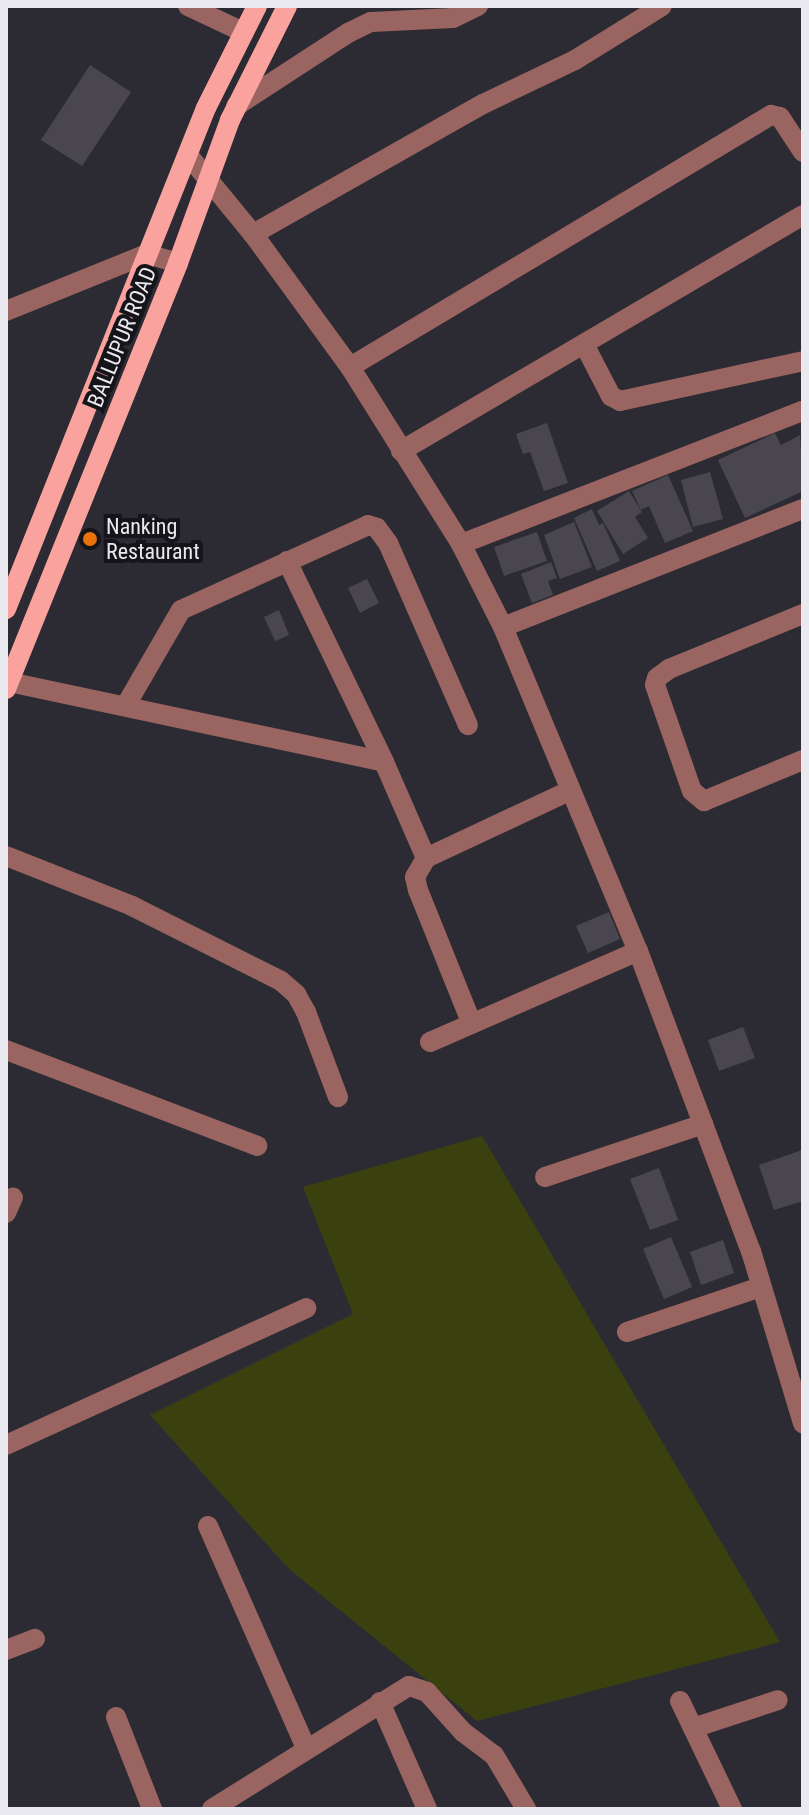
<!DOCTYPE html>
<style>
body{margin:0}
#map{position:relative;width:809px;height:1815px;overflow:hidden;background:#2c2b34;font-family:"Roboto Condensed",sans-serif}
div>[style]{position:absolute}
.green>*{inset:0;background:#3b400f}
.building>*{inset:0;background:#4a464f}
.minor>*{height:20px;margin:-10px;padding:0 10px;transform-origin:10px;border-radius:10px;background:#9a6561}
.major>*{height:20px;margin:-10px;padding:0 10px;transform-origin:10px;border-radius:10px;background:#faa29d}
.dots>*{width:22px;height:22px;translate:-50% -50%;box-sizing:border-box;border:4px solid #151419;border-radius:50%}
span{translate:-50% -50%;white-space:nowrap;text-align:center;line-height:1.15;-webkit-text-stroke:8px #151419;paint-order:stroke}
.street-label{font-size:22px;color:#eae9ef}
.poi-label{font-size:22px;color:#eae9ef}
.left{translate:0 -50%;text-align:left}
.frame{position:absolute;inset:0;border:8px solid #eae9ef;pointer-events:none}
</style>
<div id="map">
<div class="green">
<i style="clip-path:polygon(482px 1136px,780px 1642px,477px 1721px,289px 1569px,150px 1415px,353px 1314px,303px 1187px)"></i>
</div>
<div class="building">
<i style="clip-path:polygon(90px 65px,131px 92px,82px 166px,41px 140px)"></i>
<i style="clip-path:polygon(547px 423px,568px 483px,544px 491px,530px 452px,523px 454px,516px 434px)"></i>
<i style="clip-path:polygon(775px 433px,781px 445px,800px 435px,803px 491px,745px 518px,718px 460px)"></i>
<i style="clip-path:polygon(710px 472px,723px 519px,693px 527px,681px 480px)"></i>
<i style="clip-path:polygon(668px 475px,693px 531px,665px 543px,649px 506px,641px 510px,632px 491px)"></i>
<i style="clip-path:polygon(629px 491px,642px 512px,635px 517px,648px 538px,623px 554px,597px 511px)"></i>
<i style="clip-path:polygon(592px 509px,599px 525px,603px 523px,620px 561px,597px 571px,574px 518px)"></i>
<i style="clip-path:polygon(574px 522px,592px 567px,560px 579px,544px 535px)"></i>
<i style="clip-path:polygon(537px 532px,547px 561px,504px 576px,494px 547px)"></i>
<i style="clip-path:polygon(551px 562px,557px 578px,548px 581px,553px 595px,532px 603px,521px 574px)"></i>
<i style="clip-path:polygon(367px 579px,379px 603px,360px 613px,348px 588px)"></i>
<i style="clip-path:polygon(279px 610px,289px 635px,275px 641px,264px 617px)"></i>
<i style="clip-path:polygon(609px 912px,620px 939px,588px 953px,576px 926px)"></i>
<i style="clip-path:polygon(743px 1027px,755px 1058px,719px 1071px,708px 1040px)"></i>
<i style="clip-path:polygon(802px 1150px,803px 1201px,774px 1210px,759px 1165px)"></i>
<i style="clip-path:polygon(659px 1168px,678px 1220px,650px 1230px,630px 1179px)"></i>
<i style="clip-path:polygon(671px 1237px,692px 1287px,664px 1299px,643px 1249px)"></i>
<i style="clip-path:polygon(723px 1240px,734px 1273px,701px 1285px,690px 1252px)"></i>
</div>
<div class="minor">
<i style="left:188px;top:6px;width:61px;rotate:25.3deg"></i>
<i style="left:236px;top:106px;width:134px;rotate:-33.1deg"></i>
<i style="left:348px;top:33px;width:25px;rotate:-26deg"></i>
<i style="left:371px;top:22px;width:82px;rotate:-2.8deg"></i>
<i style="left:453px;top:18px;width:28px;rotate:-26deg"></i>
<i style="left:188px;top:155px;width:102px;rotate:50.6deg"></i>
<i style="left:253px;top:234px;width:165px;rotate:53.9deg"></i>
<i style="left:350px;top:367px;width:209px;rotate:57.9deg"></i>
<i style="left:461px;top:544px;width:93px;rotate:63.2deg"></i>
<i style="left:503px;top:627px;width:351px;rotate:67.4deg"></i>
<i style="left:638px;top:951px;width:321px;rotate:69.4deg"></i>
<i style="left:751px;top:1251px;width:180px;rotate:73.2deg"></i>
<i style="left:253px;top:234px;width:264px;rotate:-29.5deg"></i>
<i style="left:483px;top:104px;width:102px;rotate:-25.6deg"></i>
<i style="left:575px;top:60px;width:102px;rotate:-31.8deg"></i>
<i style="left:6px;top:311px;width:152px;rotate:-22deg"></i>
<i style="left:147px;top:254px;width:32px;rotate:16deg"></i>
<i style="left:584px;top:344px;width:59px;rotate:62.6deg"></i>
<i style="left:611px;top:396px;width:10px;rotate:29deg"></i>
<i style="left:620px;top:401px;width:187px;rotate:-12.3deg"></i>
<i style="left:350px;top:367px;width:491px;rotate:-30.9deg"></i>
<i style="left:771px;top:115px;width:9px;rotate:13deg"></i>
<i style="left:780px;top:117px;width:42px;rotate:56.7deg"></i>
<i style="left:401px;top:451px;width:466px;rotate:-30.4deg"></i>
<i style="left:461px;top:544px;width:367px;rotate:-21.3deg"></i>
<i style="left:287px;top:561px;width:223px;rotate:64.2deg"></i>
<i style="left:384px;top:762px;width:105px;rotate:66.4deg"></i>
<i style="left:426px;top:858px;width:22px;rotate:120deg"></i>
<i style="left:415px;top:877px;width:13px;rotate:77deg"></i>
<i style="left:418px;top:890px;width:144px;rotate:68.1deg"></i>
<i style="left:803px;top:614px;width:145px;rotate:157.7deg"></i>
<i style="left:669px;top:669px;width:15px;rotate:143deg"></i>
<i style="left:657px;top:678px;width:7px;rotate:106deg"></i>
<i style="left:655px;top:685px;width:112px;rotate:70.8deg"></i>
<i style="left:692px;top:791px;width:16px;rotate:40deg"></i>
<i style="left:704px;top:801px;width:107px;rotate:-22.5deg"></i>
<i style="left:503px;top:627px;width:322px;rotate:-21.5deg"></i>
<i style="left:9px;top:682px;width:383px;rotate:12deg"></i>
<i style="left:126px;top:705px;width:110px;rotate:-59.9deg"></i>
<i style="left:181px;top:610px;width:205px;rotate:-24.4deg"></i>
<i style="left:368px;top:525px;width:9px;rotate:18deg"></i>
<i style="left:377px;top:528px;width:19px;rotate:54deg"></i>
<i style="left:388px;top:543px;width:199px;rotate:66.3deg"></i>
<i style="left:6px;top:856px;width:136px;rotate:21.6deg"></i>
<i style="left:132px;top:906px;width:167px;rotate:26.7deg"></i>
<i style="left:281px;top:981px;width:20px;rotate:41deg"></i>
<i style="left:296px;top:994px;width:21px;rotate:61deg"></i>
<i style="left:306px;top:1012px;width:91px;rotate:69.4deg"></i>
<i style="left:426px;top:858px;width:158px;rotate:-25.1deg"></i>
<i style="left:430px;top:1042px;width:227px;rotate:-23.6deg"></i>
<i style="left:6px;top:1050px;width:269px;rotate:20.9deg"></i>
<i style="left:545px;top:1177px;width:167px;rotate:-18.5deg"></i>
<i style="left:6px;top:1213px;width:17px;rotate:-66deg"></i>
<i style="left:627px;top:1332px;width:141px;rotate:-18.6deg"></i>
<i style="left:6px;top:1445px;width:330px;rotate:-24.5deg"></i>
<i style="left:208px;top:1526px;width:243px;rotate:66.2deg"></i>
<i style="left:6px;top:1650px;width:31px;rotate:-21deg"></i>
<i style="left:680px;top:1701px;width:120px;rotate:64.3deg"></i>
<i style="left:380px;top:1702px;width:117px;rotate:66.3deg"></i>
<i style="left:116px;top:1717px;width:99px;rotate:68.6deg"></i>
<i style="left:693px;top:1728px;width:89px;rotate:-18.2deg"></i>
<i style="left:212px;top:1809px;width:232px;rotate:-32deg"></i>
<i style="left:409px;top:1686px;width:19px;rotate:18deg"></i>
<i style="left:427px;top:1692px;width:54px;rotate:48deg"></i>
<i style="left:463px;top:1732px;width:39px;rotate:37deg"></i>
<i style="left:494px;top:1755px;width:63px;rotate:59.3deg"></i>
</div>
<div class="major">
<i style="left:6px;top:609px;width:539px;rotate:-68.24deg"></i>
<i style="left:206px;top:108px;width:114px;rotate:-63.4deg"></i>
<i style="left:6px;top:689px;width:459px;rotate:-68deg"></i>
<i style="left:178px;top:263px;width:152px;rotate:-70deg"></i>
<i style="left:230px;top:120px;width:127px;rotate:-63.4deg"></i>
</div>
<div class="dots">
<i style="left:90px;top:539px;background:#e8710a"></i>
</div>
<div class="street-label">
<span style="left:122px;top:337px;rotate:-68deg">BALLUPUR ROAD</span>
</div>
<div class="poi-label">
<span class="left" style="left:106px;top:539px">Nanking<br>Restaurant</span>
</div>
<div class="frame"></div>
</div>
